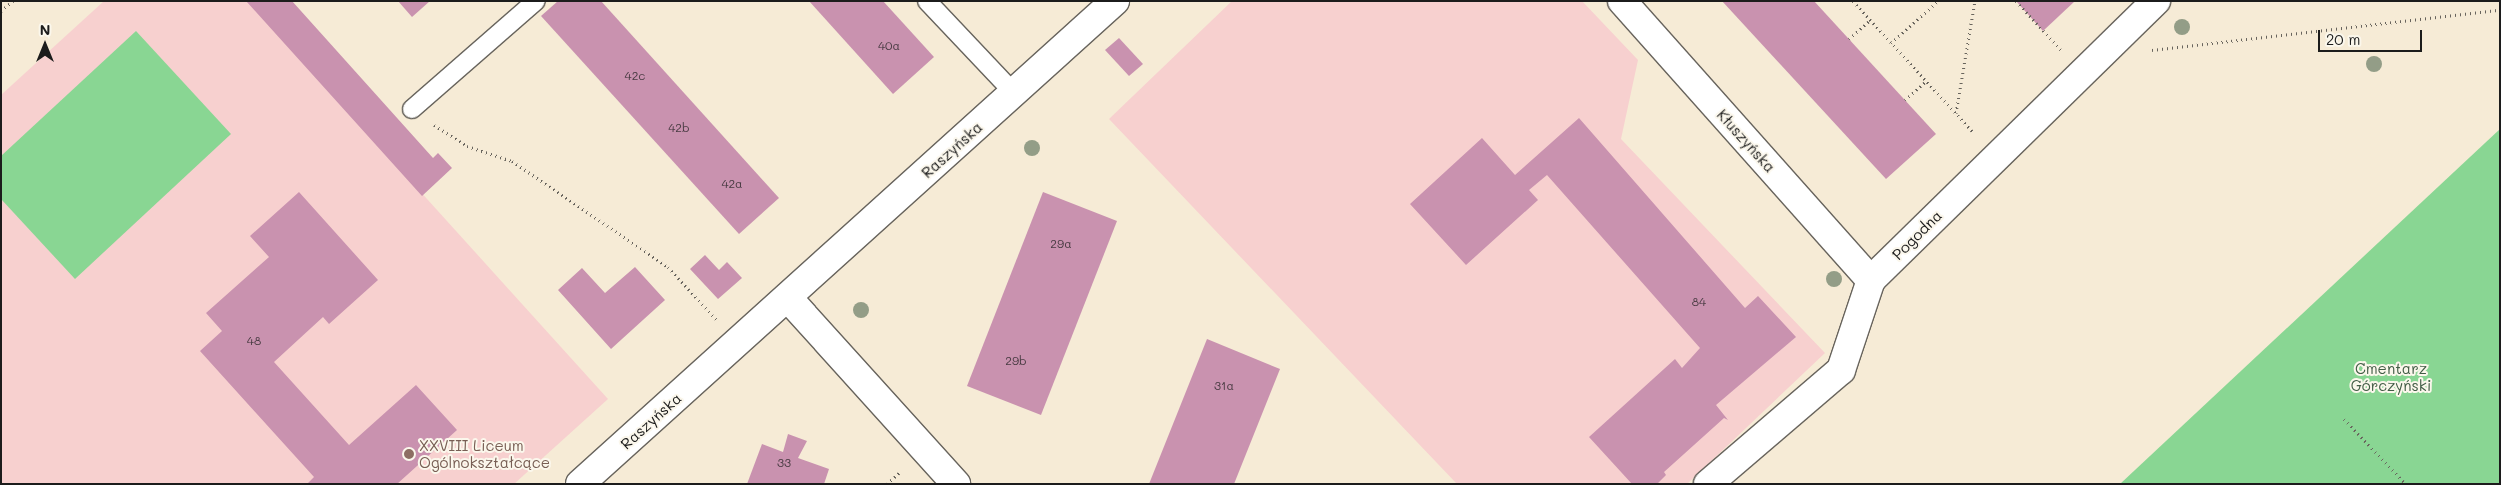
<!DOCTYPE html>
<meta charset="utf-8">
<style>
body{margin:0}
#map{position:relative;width:2501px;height:485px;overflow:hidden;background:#f6ebd6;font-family:Mali,sans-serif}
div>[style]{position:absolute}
.built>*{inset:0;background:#f7d0cf}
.green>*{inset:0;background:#89d693}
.building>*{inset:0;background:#c992af}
.path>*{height:3px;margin-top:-1.5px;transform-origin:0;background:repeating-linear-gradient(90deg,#68645d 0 1px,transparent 0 5px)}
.roads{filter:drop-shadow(1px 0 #68645d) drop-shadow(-1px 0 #68645d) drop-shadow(0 1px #68645d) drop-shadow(0 -1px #68645d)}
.service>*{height:18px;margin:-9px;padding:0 9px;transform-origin:9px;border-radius:9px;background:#fff}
.minor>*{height:28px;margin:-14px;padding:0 14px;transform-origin:14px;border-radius:14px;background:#fff}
.trees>*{width:16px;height:16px;margin:-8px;border-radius:50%;background:#939d87}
.dots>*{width:14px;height:14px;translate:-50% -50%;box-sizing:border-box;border:2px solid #fbf7ec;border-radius:50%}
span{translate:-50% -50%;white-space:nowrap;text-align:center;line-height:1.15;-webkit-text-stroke:4px #fbf7ec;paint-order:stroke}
.number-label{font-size:12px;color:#473a41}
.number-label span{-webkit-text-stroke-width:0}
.street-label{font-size:15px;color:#1c1c1c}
.park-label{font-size:15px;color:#425d46}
.education-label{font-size:15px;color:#785e54}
.left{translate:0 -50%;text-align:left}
.frame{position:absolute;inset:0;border:2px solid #1c1c1c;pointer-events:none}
.north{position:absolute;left:20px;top:20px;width:50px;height:50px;-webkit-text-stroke:4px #fbf7ec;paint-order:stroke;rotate:0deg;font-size:14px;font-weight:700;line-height:20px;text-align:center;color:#1c1c1c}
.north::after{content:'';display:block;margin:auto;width:18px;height:22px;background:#1c1c1c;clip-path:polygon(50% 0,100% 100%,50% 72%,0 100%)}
.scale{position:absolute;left:2318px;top:30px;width:104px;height:22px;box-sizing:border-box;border:2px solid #1c1c1c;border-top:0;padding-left:6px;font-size:15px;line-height:18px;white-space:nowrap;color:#1c1c1c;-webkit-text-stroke:4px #fbf7ec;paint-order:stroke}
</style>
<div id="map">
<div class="built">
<i style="clip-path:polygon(104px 1px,248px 1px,608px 399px,514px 484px,1px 484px,1px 95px)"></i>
<i style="clip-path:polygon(1232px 1px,1582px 1px,1638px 60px,1621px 139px,1825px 353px,1687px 484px,1457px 484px,1109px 119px)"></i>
</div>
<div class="green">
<i style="clip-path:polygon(136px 31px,231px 134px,75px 279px,1px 199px,1px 156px)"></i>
<i style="clip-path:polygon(2500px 129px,2500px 484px,2120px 484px)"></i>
</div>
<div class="building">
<i style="clip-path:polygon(246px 1px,292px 1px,433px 158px,438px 153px,452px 168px,422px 196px)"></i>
<i style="clip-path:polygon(398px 1px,430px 1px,412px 17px)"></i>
<i style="clip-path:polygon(558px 1px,601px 1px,779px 198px,739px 234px,541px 16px)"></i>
<i style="clip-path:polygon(809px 1px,883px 1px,934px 57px,893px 94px)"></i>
<i style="clip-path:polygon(1722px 1px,1814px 1px,1936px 134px,1886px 179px)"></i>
<i style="clip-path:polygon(2016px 1px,2075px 1px,2043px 31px)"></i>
<i style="clip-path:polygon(1119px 38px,1143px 64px,1129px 76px,1105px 50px)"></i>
<i style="clip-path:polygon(1579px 118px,1745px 308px,1758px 296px,1796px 337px,1716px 405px,1728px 420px,1724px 418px,1664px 472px,1666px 475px,1657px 484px,1632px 484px,1589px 437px,1675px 359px,1682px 368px,1700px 348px,1547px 175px,1529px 190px,1538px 200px,1466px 265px,1410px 204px,1482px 138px,1515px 175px)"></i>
<i style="clip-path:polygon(299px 192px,378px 280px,329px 324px,323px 317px,274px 362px,349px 445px,416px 385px,457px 430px,397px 484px,307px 484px,314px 477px,200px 351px,222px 331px,206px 313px,269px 257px,250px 236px)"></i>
<i style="clip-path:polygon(1043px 192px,1117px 221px,1041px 415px,967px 386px)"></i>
<i style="clip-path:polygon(705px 255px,719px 270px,727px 262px,742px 278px,718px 299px,690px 269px)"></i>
<i style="clip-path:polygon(635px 267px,665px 300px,611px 349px,558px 290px,582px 268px,605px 293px)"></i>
<i style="clip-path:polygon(1207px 339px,1280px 369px,1234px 484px,1149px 484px)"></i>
<i style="clip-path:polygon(788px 434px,807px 441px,798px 458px,829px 469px,824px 484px,747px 484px,762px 444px,783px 452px)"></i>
</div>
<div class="path">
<i style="left:1853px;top:1px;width:179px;rotate:47.5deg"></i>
<i style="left:2016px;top:1px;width:67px;rotate:47.4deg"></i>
<i style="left:1px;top:11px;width:16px;rotate:-40deg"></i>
<i style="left:1849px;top:39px;width:28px;rotate:-42deg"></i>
<i style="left:1891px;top:43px;width:63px;rotate:-41.8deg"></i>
<i style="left:2152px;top:50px;width:350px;rotate:-6.6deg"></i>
<i style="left:1905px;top:100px;width:28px;rotate:-42deg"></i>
<i style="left:1956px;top:113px;width:114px;rotate:-80.4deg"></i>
<i style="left:434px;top:125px;width:39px;rotate:32deg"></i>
<i style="left:467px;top:146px;width:47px;rotate:18.4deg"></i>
<i style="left:512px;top:161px;width:189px;rotate:34.2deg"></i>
<i style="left:668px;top:267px;width:71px;rotate:47.3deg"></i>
<i style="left:2344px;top:419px;width:90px;rotate:46.4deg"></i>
<i style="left:887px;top:484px;width:19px;rotate:-43deg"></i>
</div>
<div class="roads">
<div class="service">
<i style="left:927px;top:1px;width:127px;rotate:46.6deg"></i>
<i style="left:412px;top:109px;width:164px;rotate:-41.1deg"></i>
</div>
<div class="minor">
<i style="left:1622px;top:1px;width:374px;rotate:48.3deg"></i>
<i style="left:788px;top:298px;width:251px;rotate:47.9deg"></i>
<i style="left:580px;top:484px;width:721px;rotate:-42.08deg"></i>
<i style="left:1708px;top:484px;width:175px;rotate:-40.6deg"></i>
<i style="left:1841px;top:370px;width:95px;rotate:-71.6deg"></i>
<i style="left:1871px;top:280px;width:399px;rotate:-44.4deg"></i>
</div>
</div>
<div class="trees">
<i style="left:2182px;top:27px"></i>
<i style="left:2374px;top:64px"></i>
<i style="left:1032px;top:148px"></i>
<i style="left:1834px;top:279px"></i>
<i style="left:861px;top:310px"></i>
</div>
<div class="dots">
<i style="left:409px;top:454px;background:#8d6e63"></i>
</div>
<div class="number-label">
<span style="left:889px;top:46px">40a</span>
<span style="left:635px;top:76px">42c</span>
<span style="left:679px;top:128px">42b</span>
<span style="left:732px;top:184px">42a</span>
<span style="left:1061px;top:244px">29a</span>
<span style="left:1699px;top:302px">84</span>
<span style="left:254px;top:341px">48</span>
<span style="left:1016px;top:361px">29b</span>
<span style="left:1224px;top:386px">31a</span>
<span style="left:784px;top:463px">33</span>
</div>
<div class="street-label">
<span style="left:1746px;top:141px;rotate:48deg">Kłuszyńska</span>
<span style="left:952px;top:150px;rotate:-42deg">Raszyńska</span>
<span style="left:1917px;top:235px;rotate:-45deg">Pogodna</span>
<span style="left:651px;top:421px;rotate:-42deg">Raszyńska</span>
</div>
<div class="park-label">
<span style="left:2391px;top:377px">Cmentarz<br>Górczyński</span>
</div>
<div class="education-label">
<span class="left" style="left:419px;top:454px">XXVIII Liceum<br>Ogólnokształcące</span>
</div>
<div class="frame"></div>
<div class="north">N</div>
<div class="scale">20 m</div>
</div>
